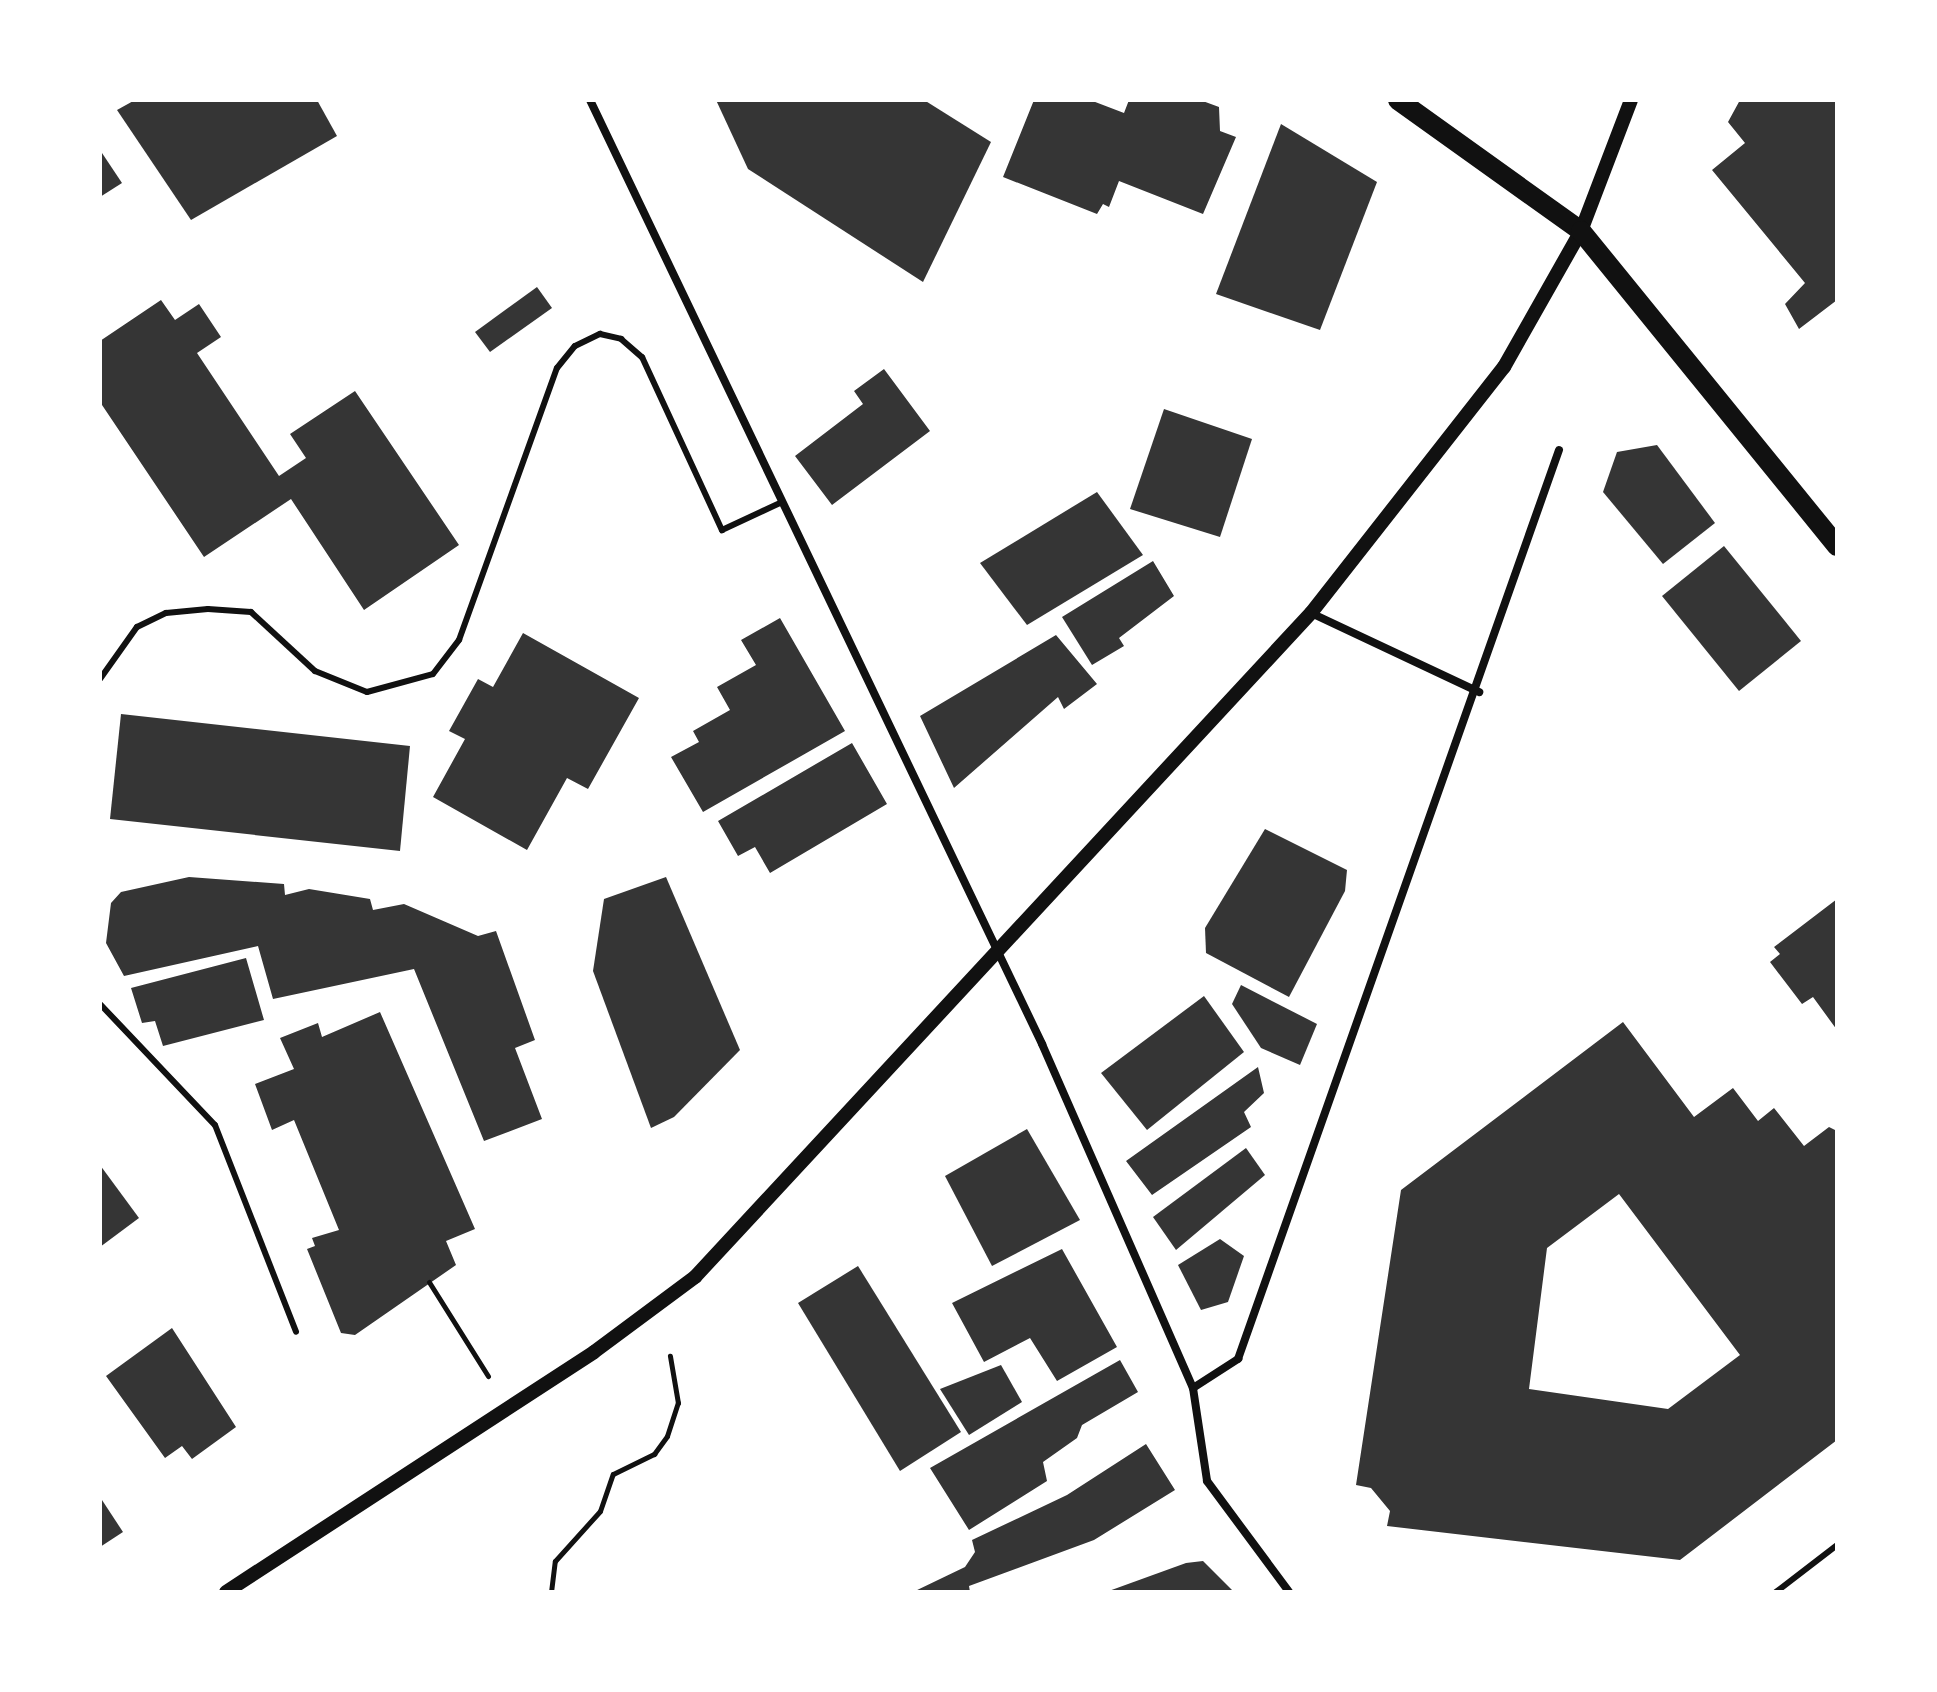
<!DOCTYPE html>
<style>
body{margin:0}
#map{position:relative;width:1937px;height:1692px;overflow:hidden;background:#fff;font-family:"Varela Round",sans-serif}
div>[style]{position:absolute}
.building>*{inset:0;background:#353535}
.path>*{height:5px;margin:-2.5px;padding:0 2.5px;transform-origin:2.5px;border-radius:2.5px;background:#111}
.service>*{height:6px;margin:-3px;padding:0 3px;transform-origin:3px;border-radius:3px;background:#111}
.minor>*{height:8px;margin:-4px;padding:0 4px;transform-origin:4px;border-radius:4px;background:#111}
.tertiary>*{height:14px;margin:-7px;padding:0 7px;transform-origin:7px;border-radius:7px;background:#111}
.primary>*{height:20px;margin:-10px;padding:0 10px;transform-origin:10px;border-radius:10px;background:#111}
span{translate:-50% -50%;white-space:nowrap;text-align:center;line-height:1.15;-webkit-text-stroke:6px #fff;paint-order:stroke}
.frame{position:absolute;inset:0;border:102px solid #fff;pointer-events:none}
</style>
<div id="map">
<div class="building">
<i style="clip-path:polygon(135px 100px,317px 100px,337px 136px,191px 220px,117px 110px)"></i>
<i style="clip-path:polygon(716px 100px,924px 100px,991px 142px,923px 282px,748px 169px)"></i>
<i style="clip-path:polygon(1034px 100px,1090px 100px,1124px 113px,1129px 100px,1200px 100px,1219px 107px,1220px 131px,1236px 137px,1203px 214px,1119px 181px,1109px 207px,1103px 204px,1097px 214px,1003px 177px)"></i>
<i style="clip-path:polygon(1740px 100px,1837px 100px,1837px 300px,1799px 329px,1785px 304px,1805px 283px,1712px 170px,1745px 143px,1728px 122px)"></i>
<i style="clip-path:polygon(1281px 124px,1377px 182px,1320px 330px,1216px 294px)"></i>
<i style="clip-path:polygon(100px 150px,122px 183px,100px 197px)"></i>
<i style="clip-path:polygon(537px 287px,552px 308px,490px 352px,475px 332px)"></i>
<i style="clip-path:polygon(161px 300px,175px 320px,199px 304px,221px 337px,197px 353px,279px 476px,306px 458px,290px 434px,355px 391px,459px 545px,364px 610px,291px 499px,204px 557px,100px 402px,100px 341px)"></i>
<i style="clip-path:polygon(884px 369px,930px 431px,832px 505px,795px 456px,863px 404px,854px 391px)"></i>
<i style="clip-path:polygon(1164px 409px,1252px 439px,1220px 537px,1130px 509px)"></i>
<i style="clip-path:polygon(1657px 445px,1715px 523px,1663px 564px,1603px 492px,1617px 452px)"></i>
<i style="clip-path:polygon(1097px 492px,1143px 555px,1027px 625px,980px 563px)"></i>
<i style="clip-path:polygon(1724px 546px,1801px 641px,1739px 691px,1662px 596px)"></i>
<i style="clip-path:polygon(1153px 561px,1174px 596px,1119px 638px,1124px 646px,1092px 665px,1062px 617px)"></i>
<i style="clip-path:polygon(780px 618px,845px 731px,703px 812px,671px 757px,699px 742px,693px 731px,730px 710px,717px 687px,756px 665px,741px 640px)"></i>
<i style="clip-path:polygon(523px 633px,639px 698px,588px 789px,567px 778px,527px 850px,433px 797px,465px 739px,449px 731px,478px 679px,493px 687px)"></i>
<i style="clip-path:polygon(1056px 635px,1097px 684px,1064px 709px,1058px 697px,954px 788px,920px 716px)"></i>
<i style="clip-path:polygon(121px 714px,410px 746px,400px 851px,110px 819px)"></i>
<i style="clip-path:polygon(852px 743px,887px 804px,770px 873px,755px 847px,738px 856px,718px 821px)"></i>
<i style="clip-path:polygon(1265px 829px,1347px 870px,1345px 891px,1289px 997px,1206px 953px,1205px 928px)"></i>
<i style="clip-path:polygon(189px 877px,284px 884px,285px 895px,309px 889px,370px 899px,373px 910px,404px 904px,478px 936px,496px 931px,535px 1040px,515px 1048px,542px 1119px,484px 1141px,414px 969px,273px 999px,258px 946px,124px 976px,106px 943px,111px 903px,121px 892px)"></i>
<i style="clip-path:polygon(666px 877px,740px 1050px,674px 1117px,651px 1128px,593px 971px,604px 899px)"></i>
<i style="clip-path:polygon(1837px 899px,1837px 1030px,1813px 997px,1802px 1004px,1770px 962px,1780px 954px,1774px 947px)"></i>
<i style="clip-path:polygon(246px 958px,264px 1020px,163px 1046px,155px 1021px,142px 1023px,131px 988px)"></i>
<i style="clip-path:polygon(1241px 985px,1317px 1024px,1300px 1065px,1261px 1048px,1232px 1004px)"></i>
<i style="clip-path:polygon(1204px 996px,1244px 1052px,1147px 1130px,1101px 1073px)"></i>
<i style="clip-path:polygon(380px 1012px,475px 1229px,446px 1241px,456px 1265px,355px 1335px,341px 1333px,307px 1249px,315px 1246px,312px 1238px,339px 1230px,294px 1120px,272px 1130px,255px 1084px,294px 1069px,280px 1038px,318px 1023px,322px 1037px)"></i>
<i style="clip-path:polygon(evenodd,1623px 1022px,1694px 1117px,1733px 1088px,1758px 1121px,1774px 1108px,1804px 1146px,1829px 1127px,1837px 1131px,1837px 1440px,1680px 1560px,1387px 1526px,1390px 1511px,1371px 1488px,1356px 1485px,1401px 1190px,1623px 1022px,1619px 1194px,1740px 1355px,1668px 1409px,1529px 1389px,1547px 1248px,1619px 1194px)"></i>
<i style="clip-path:polygon(1258px 1067px,1264px 1093px,1244px 1112px,1251px 1127px,1152px 1195px,1126px 1161px)"></i>
<i style="clip-path:polygon(1027px 1129px,1080px 1220px,992px 1266px,945px 1176px)"></i>
<i style="clip-path:polygon(1246px 1148px,1265px 1175px,1176px 1250px,1153px 1217px)"></i>
<i style="clip-path:polygon(100px 1165px,139px 1218px,100px 1247px)"></i>
<i style="clip-path:polygon(1220px 1239px,1244px 1256px,1228px 1302px,1201px 1310px,1178px 1265px)"></i>
<i style="clip-path:polygon(1062px 1249px,1117px 1347px,1057px 1381px,1030px 1338px,984px 1362px,952px 1303px)"></i>
<i style="clip-path:polygon(858px 1266px,961px 1432px,900px 1471px,798px 1303px)"></i>
<i style="clip-path:polygon(172px 1328px,236px 1427px,192px 1459px,182px 1446px,165px 1458px,106px 1376px)"></i>
<i style="clip-path:polygon(1120px 1360px,1138px 1392px,1082px 1425px,1077px 1438px,1043px 1462px,1047px 1481px,969px 1530px,930px 1468px)"></i>
<i style="clip-path:polygon(1001px 1365px,1022px 1402px,969px 1435px,940px 1389px)"></i>
<i style="clip-path:polygon(1146px 1444px,1175px 1490px,1094px 1540px,969px 1586px,970px 1592px,913px 1592px,965px 1567px,975px 1552px,972px 1540px,1067px 1495px)"></i>
<i style="clip-path:polygon(100px 1497px,123px 1532px,100px 1547px)"></i>
<i style="clip-path:polygon(1203px 1561px,1234px 1592px,1106px 1592px,1186px 1563px)"></i>
</div>
<div class="path">
<i style="left:429px;top:1282px;width:111px;rotate:57.9deg"></i>
<i style="left:551px;top:1592px;width:31px;rotate:-83deg"></i>
<i style="left:555px;top:1561px;width:67px;rotate:-48deg"></i>
<i style="left:600px;top:1511px;width:39px;rotate:-71deg"></i>
<i style="left:613px;top:1474px;width:46px;rotate:-26deg"></i>
<i style="left:654px;top:1454px;width:22px;rotate:-54deg"></i>
<i style="left:667px;top:1436px;width:35px;rotate:-72deg"></i>
<i style="left:678px;top:1403px;width:48px;rotate:-99.7deg"></i>
</div>
<div class="service">
<i style="left:100px;top:679px;width:64px;rotate:-54.6deg"></i>
<i style="left:137px;top:627px;width:32px;rotate:-26deg"></i>
<i style="left:166px;top:613px;width:42px;rotate:-5.4deg"></i>
<i style="left:208px;top:609px;width:43px;rotate:4deg"></i>
<i style="left:251px;top:612px;width:87px;rotate:42.7deg"></i>
<i style="left:315px;top:671px;width:56px;rotate:22deg"></i>
<i style="left:367px;top:692px;width:68px;rotate:-15.3deg"></i>
<i style="left:433px;top:674px;width:43px;rotate:-52.6deg"></i>
<i style="left:459px;top:640px;width:289px;rotate:-70.2deg"></i>
<i style="left:557px;top:368px;width:28px;rotate:-51deg"></i>
<i style="left:575px;top:346px;width:28px;rotate:-26deg"></i>
<i style="left:600px;top:334px;width:22px;rotate:13deg"></i>
<i style="left:621px;top:339px;width:28px;rotate:41deg"></i>
<i style="left:642px;top:357px;width:191px;rotate:65.2deg"></i>
<i style="left:722px;top:530px;width:64px;rotate:-25deg"></i>
<i style="left:100px;top:1004px;width:167px;rotate:46.5deg"></i>
<i style="left:215px;top:1125px;width:222px;rotate:68.6deg"></i>
<i style="left:1776px;top:1592px;width:77px;rotate:-37.6deg"></i>
</div>
<div class="minor">
<i style="left:590px;top:100px;width:1047px;rotate:64.41deg"></i>
<i style="left:1042px;top:1044px;width:376px;rotate:66.3deg"></i>
<i style="left:1193px;top:1388px;width:94px;rotate:81.4deg"></i>
<i style="left:1207px;top:1481px;width:138px;rotate:53.5deg"></i>
<i style="left:1311px;top:613px;width:186px;rotate:25.2deg"></i>
<i style="left:1193px;top:1388px;width:54px;rotate:-32.8deg"></i>
<i style="left:1238px;top:1359px;width:964px;rotate:-70.55deg"></i>
</div>
<div class="tertiary">
<i style="left:226px;top:1592px;width:439px;rotate:-33.1deg"></i>
<i style="left:594px;top:1352px;width:126px;rotate:-36.6deg"></i>
<i style="left:695px;top:1277px;width:906px;rotate:-47.15deg"></i>
<i style="left:1311px;top:613px;width:313px;rotate:-51.9deg"></i>
<i style="left:1504px;top:367px;width:156px;rotate:-60.5deg"></i>
<i style="left:1581px;top:231px;width:140px;rotate:-69.1deg"></i>
</div>
<div class="primary">
<i style="left:1398px;top:100px;width:225px;rotate:35.6deg"></i>
<i style="left:1581px;top:231px;width:406px;rotate:50.9deg"></i>
</div>
<div class="frame"></div>
</div>
